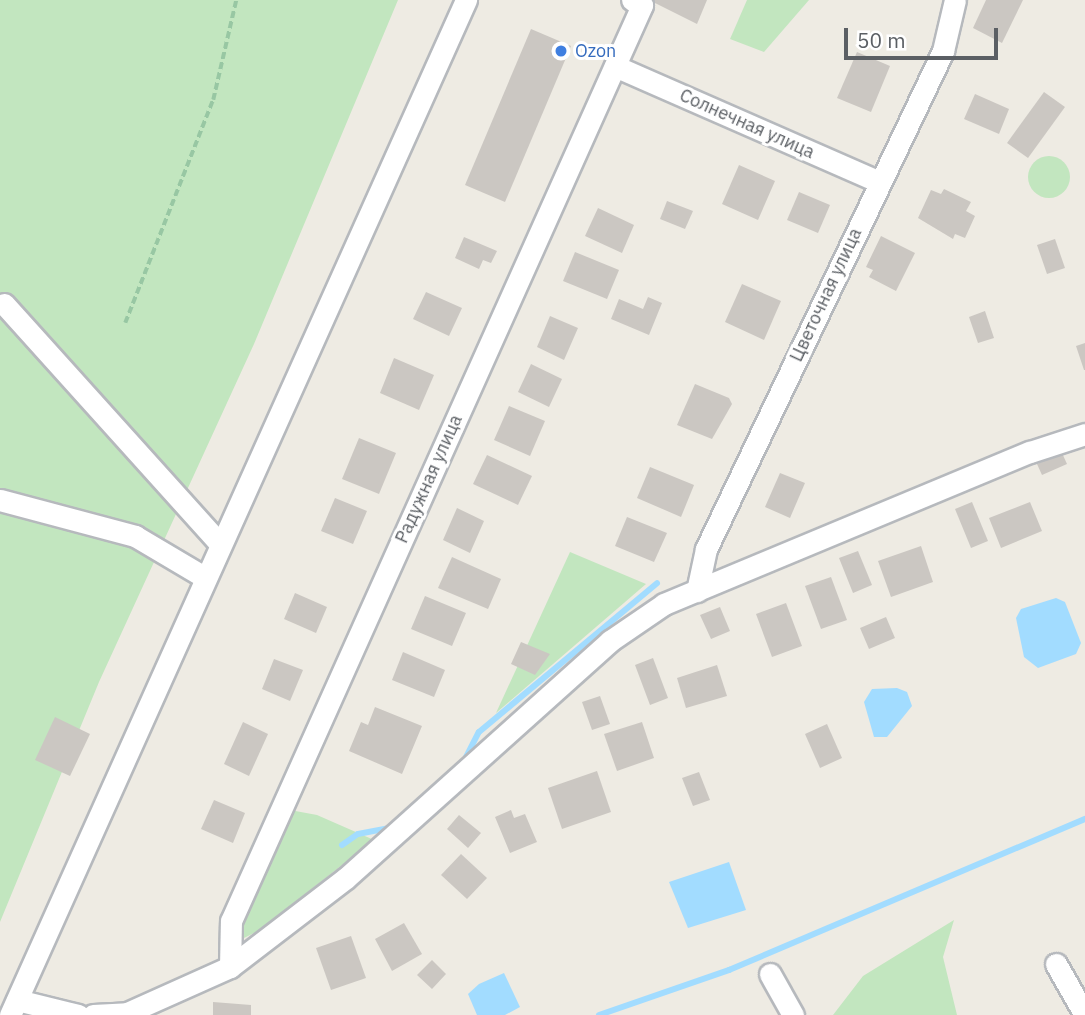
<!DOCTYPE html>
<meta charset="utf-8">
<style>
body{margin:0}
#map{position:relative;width:1085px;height:1015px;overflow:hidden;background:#eeebe3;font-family:"IBM Plex Sans",sans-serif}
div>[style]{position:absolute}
.green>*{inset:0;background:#c2e6bf}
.round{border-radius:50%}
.water>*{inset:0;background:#a2dcff}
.stream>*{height:6px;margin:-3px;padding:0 3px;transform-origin:3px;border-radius:3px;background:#a2dcff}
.building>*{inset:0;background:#cbc7c2}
.path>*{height:3.5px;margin-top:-1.75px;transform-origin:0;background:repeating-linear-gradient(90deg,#98c7a3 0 7px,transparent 0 10.5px)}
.roads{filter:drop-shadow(2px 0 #b6b9bd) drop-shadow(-2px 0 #b6b9bd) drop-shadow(0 2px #b6b9bd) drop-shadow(0 -2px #b6b9bd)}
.minor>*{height:21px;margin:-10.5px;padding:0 10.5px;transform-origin:10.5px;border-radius:10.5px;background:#fff}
.dots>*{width:19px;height:19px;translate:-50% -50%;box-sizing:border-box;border:4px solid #fff;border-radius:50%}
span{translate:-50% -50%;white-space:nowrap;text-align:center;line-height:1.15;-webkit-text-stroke:6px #fff;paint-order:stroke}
.shop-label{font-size:18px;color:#366cbe}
.left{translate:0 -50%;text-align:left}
.street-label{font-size:18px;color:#5b5f64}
.scale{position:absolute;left:844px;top:28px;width:154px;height:32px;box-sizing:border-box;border:4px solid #5b5f64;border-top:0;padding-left:9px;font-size:21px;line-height:24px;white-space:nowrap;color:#5b5f64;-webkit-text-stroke:5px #fff;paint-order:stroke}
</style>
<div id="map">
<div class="green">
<i style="clip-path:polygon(0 0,398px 0,254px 344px,99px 682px,0 922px)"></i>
<i style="clip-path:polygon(747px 0,809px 0,764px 52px,730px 39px)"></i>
<i class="round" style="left:1028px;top:156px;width:42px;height:42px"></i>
<i style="clip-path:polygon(570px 552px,646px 584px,496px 713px)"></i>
<i style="clip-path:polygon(290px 810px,317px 815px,374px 840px,258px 931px,240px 940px,240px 918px)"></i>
<i style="clip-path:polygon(954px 920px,943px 957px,957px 1015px,833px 1015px,863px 976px)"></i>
</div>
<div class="water">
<i style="clip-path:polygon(1056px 598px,1065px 602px,1081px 643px,1076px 654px,1038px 668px,1024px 657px,1016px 618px,1021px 609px)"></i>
<i style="clip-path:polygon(897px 688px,907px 692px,912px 706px,887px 737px,874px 737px,864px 702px,872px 689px)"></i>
<i style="clip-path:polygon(729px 862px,746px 910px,688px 928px,669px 882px)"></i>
<i style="clip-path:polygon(504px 973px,520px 1007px,505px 1015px,477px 1015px,468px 994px,479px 984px)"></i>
</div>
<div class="stream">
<i style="left:466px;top:757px;width:28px;rotate:-63deg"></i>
<i style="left:479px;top:732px;width:232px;rotate:-39.9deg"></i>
<i style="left:342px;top:845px;width:19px;rotate:-35deg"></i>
<i style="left:358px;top:834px;width:31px;rotate:-11deg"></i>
<i style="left:599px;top:1015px;width:138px;rotate:-19.1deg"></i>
<i style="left:729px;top:970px;width:387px;rotate:-23deg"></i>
</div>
<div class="building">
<i style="clip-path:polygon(649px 0,707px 0,697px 24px)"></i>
<i style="clip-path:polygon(986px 0,1023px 0,1002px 43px,973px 28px)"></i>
<i style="clip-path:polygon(531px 29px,571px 46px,505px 202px,465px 185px)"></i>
<i style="clip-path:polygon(857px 52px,890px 66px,871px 112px,837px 98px)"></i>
<i style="clip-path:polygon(1044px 92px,1065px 107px,1028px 158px,1007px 143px)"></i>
<i style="clip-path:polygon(975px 94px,1009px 109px,999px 134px,964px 119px)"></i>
<i style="clip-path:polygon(739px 165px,775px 181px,758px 220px,722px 204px)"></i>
<i style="clip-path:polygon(944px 189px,971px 202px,966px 211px,975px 216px,965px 238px,955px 234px,953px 239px,918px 218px,931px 190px,941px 194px)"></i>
<i style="clip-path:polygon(799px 192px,830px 205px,818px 233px,787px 220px)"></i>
<i style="clip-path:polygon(667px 201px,693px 211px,685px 229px,660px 219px)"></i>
<i style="clip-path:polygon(598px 208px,634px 225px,622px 253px,585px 236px)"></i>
<i style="clip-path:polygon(881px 236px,915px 253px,896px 291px,869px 277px,873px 270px,866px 267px)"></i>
<i style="clip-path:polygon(464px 237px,497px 251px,491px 263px,483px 260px,479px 269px,455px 258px)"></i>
<i style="clip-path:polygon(1055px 239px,1065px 268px,1047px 274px,1037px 245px)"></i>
<i style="clip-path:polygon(575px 252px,619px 270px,607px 299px,563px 281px)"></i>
<i style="clip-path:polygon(742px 284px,781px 301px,764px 340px,725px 322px)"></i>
<i style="clip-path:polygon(426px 292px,462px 308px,449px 336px,413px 319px)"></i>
<i style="clip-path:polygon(648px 297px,662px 303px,649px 335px,611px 319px,619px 299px,643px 309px)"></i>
<i style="clip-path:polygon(985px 311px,994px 338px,978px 343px,969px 317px)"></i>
<i style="clip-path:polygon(550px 316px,578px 328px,564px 360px,537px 347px)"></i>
<i style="clip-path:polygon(1085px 343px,1085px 370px,1084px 370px,1076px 346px)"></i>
<i style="clip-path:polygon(394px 358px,434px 375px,419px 410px,380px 393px)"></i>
<i style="clip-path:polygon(531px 364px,562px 379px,549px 407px,518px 392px)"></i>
<i style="clip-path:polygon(695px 384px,729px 398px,732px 404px,712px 439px,677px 425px)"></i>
<i style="clip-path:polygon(509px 406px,545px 421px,530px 456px,494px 440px)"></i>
<i style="clip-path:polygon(359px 438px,396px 453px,379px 494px,342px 479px)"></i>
<i style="clip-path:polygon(1062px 453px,1067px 464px,1042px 475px,1037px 464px)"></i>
<i style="clip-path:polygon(487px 455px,532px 476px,518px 505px,473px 484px)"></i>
<i style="clip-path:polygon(650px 467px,694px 485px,681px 517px,637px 498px)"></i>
<i style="clip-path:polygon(780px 473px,805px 483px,790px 518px,765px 507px)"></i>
<i style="clip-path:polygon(335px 498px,367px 511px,353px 544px,321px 531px)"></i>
<i style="clip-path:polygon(972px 502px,988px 541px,971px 548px,955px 509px)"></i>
<i style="clip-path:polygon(1030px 502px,1042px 531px,1001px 548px,989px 518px)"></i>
<i style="clip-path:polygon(457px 508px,484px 521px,470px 553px,443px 540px)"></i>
<i style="clip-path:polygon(627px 517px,667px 533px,654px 562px,615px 546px)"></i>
<i style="clip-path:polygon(921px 546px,933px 582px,891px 597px,878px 561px)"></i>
<i style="clip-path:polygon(858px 551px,872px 585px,853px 593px,839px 558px)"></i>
<i style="clip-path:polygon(452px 557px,501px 579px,488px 609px,438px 588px)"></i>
<i style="clip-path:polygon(831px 577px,847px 620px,821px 629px,805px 586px)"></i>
<i style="clip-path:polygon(295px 593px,327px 607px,316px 633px,284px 619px)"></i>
<i style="clip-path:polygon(425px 596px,466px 613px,452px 646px,411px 629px)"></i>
<i style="clip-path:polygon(786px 603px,802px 646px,772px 657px,756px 614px)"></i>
<i style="clip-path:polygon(720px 607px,730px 631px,711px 639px,700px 615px)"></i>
<i style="clip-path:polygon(886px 617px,895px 638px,869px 649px,860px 628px)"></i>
<i style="clip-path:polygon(521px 642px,550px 654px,535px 675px,511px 664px)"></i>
<i style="clip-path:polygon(403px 652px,445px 670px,434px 697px,392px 680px)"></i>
<i style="clip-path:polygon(653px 658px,668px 698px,650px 705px,635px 665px)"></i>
<i style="clip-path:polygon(274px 659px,303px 670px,290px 701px,262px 689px)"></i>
<i style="clip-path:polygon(717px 665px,727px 696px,686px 708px,677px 678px)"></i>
<i style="clip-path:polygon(600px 696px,610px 724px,592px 730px,582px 702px)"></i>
<i style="clip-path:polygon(375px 707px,422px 726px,402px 774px,349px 751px,361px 722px,368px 725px)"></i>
<i style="clip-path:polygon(55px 717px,90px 734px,70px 776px,35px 760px)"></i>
<i style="clip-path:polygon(243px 722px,268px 734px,249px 776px,224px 764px)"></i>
<i style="clip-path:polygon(642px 722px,654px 758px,617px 771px,604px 734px)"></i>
<i style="clip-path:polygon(827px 724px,842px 758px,820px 768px,805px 734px)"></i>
<i style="clip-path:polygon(597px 771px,611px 812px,562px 829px,548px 788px)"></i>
<i style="clip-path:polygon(699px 772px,710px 800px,693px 806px,682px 778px)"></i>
<i style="clip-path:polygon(214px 800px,245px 813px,233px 843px,201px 829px)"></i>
<i style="clip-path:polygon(511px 810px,514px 818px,525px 814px,537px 842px,510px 853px,495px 817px)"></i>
<i style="clip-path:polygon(459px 815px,481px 833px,468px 848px,447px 829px)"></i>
<i style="clip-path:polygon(461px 854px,487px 878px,467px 899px,441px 875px)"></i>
<i style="clip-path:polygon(404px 923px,422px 954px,392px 971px,375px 939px)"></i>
<i style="clip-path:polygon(351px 936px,366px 978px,331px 990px,316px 948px)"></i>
<i style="clip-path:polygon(432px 960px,446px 974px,432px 989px,417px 975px)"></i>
<i style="clip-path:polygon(213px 1002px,251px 1005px,251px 1015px,213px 1015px)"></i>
</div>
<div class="path">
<i style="left:125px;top:323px;width:240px;rotate:-68.5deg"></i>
<i style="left:213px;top:100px;width:103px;rotate:-77deg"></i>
</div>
<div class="roads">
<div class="minor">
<i style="left:615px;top:66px;width:288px;rotate:23.7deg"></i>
<i style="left:4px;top:304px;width:321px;rotate:48deg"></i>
<i style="left:0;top:500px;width:140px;rotate:14.9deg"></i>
<i style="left:135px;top:536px;width:80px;rotate:30.7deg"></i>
<i style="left:697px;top:591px;width:43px;rotate:-77.9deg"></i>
<i style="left:706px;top:549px;width:552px;rotate:-64.55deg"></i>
<i style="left:943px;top:51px;width:52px;rotate:-76.8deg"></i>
<i style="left:1056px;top:964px;width:59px;rotate:60.4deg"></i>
<i style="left:230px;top:967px;width:46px;rotate:-88.8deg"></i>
<i style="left:231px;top:921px;width:1004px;rotate:-65.83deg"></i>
<i style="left:642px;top:5px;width:11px;rotate:-153deg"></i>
<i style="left:770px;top:974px;width:47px;rotate:60.7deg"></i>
<i style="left:17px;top:1000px;width:63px;rotate:13.8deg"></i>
<i style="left:10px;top:1015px;width:1113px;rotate:-65.81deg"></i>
<i style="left:93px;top:1015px;width:34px;rotate:-3deg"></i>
<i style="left:127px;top:1013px;width:113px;rotate:-24.1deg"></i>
<i style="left:230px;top:967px;width:146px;rotate:-37.5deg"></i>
<i style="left:346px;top:878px;width:355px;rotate:-41.9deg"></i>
<i style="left:610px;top:641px;width:65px;rotate:-34.4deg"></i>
<i style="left:664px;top:604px;width:396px;rotate:-22.6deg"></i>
<i style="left:1030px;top:452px;width:58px;rotate:-18.1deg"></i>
</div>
</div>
<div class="dots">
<i style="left:561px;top:51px;background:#3f7fe0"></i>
</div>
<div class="shop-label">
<span class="left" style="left:575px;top:51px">Ozon</span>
</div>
<div class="street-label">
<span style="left:747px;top:124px;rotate:24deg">Солнечная улица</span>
<span style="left:826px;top:295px;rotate:-65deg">Цветочная улица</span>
<span style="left:429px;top:479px;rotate:-66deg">Радужная улица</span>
</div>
<div class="scale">50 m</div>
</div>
